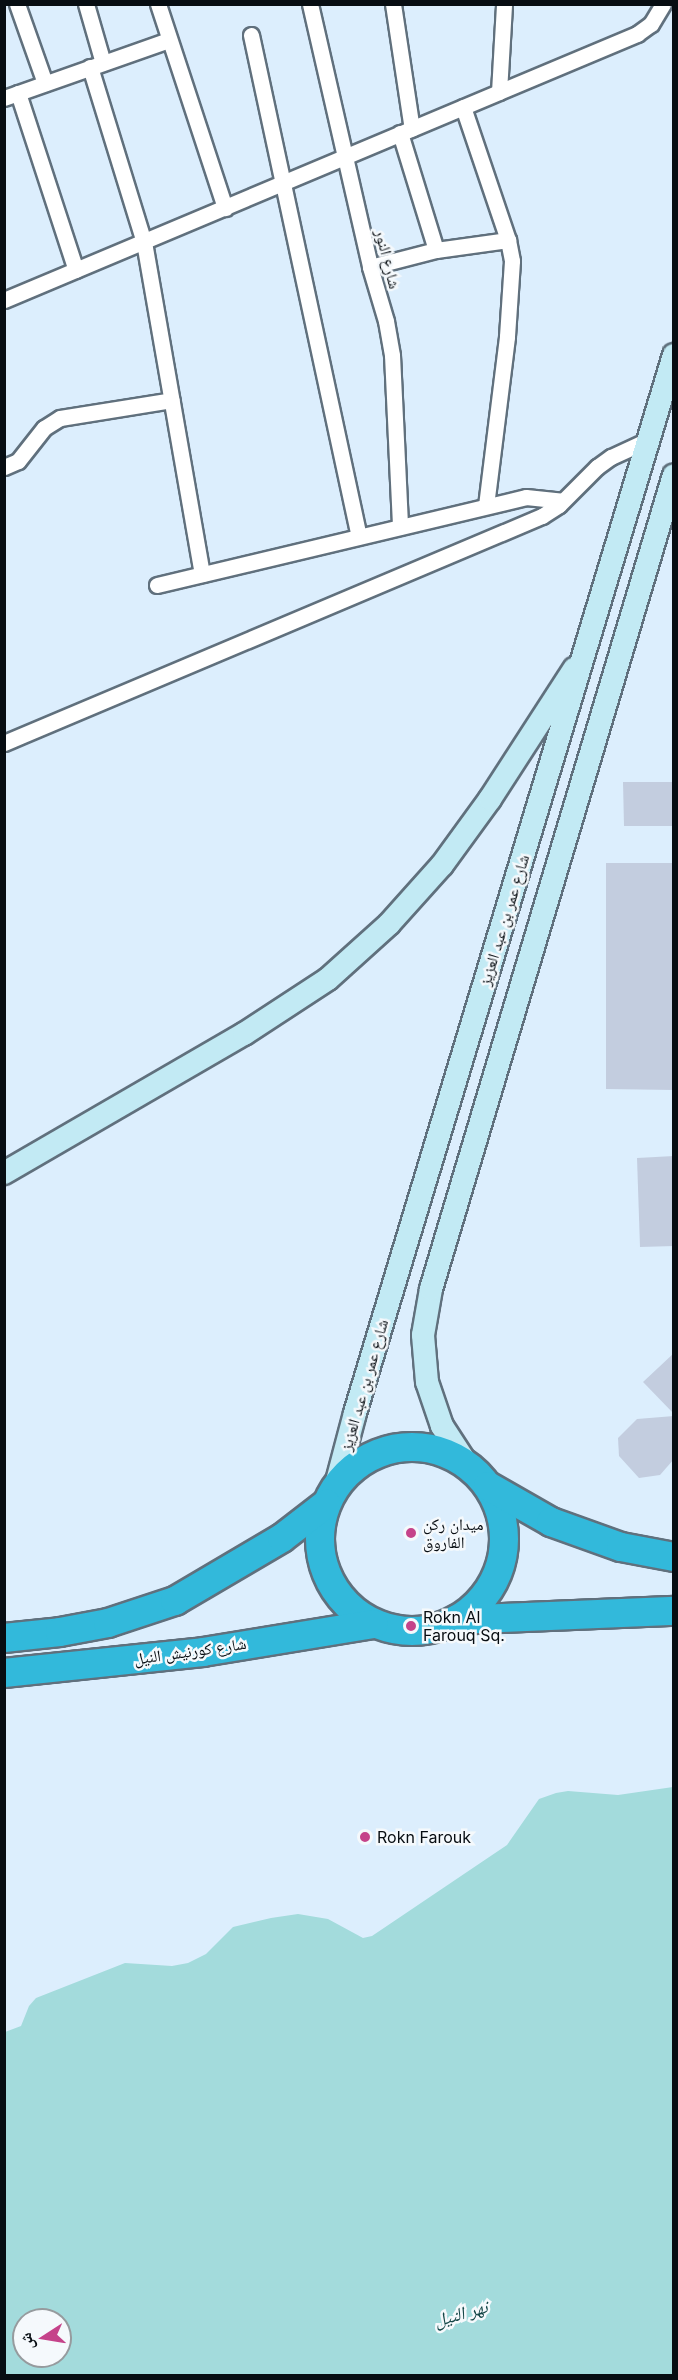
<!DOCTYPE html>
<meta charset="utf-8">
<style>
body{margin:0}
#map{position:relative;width:678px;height:2380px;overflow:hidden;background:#dceefd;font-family:Inter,"Noto Naskh Arabic",sans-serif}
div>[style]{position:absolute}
.water>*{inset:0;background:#a3dbdc}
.building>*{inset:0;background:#c3cddf}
.roads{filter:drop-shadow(2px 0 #60707d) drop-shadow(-2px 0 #60707d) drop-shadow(0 2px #60707d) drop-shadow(0 -2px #60707d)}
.street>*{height:15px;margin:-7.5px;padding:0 7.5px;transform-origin:7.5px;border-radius:7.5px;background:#fff}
.secondary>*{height:22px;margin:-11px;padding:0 11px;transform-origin:11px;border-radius:11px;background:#c2eaf4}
.highway>*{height:28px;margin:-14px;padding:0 14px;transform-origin:14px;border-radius:14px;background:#32b9db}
.highway>.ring{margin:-14px;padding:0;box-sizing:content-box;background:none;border:28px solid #32b9db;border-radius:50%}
.dots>*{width:16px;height:16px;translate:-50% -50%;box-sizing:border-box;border:3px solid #f5f9fc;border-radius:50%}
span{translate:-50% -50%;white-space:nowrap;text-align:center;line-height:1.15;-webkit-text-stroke:5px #f5f9fc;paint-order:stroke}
.street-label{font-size:16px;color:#070d12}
.poi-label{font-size:16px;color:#070d12}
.left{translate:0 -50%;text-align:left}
.water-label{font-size:18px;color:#144647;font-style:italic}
.frame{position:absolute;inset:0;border:6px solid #070d12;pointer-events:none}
.north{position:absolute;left:12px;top:2308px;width:60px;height:60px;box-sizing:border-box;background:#f5f9fc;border:2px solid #969b9e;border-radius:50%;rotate:258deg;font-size:16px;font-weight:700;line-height:24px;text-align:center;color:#070d12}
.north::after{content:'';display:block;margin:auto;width:21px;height:27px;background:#c5438a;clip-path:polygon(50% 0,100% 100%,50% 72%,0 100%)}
</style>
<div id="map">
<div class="water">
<i style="clip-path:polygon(evenodd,673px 1787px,673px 2375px,5px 2375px,5px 2032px,21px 2026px,29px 2006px,36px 1998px,125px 1963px,172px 1966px,188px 1963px,206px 1954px,233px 1927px,271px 1918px,298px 1914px,328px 1919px,363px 1938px,372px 1936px,507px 1845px,539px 1799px,556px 1793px,568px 1791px,618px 1795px,673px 1787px,24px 2320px,60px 2320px,60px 2356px,24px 2356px,24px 2320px)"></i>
</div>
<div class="building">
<i style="clip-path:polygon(623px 782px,674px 782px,674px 826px,624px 826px)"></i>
<i style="clip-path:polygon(606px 863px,674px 863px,674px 1090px,606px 1089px)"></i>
<i style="clip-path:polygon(674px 1156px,674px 1246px,640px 1247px,637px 1158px)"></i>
<i style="clip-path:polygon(674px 1353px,674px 1414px,643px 1382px)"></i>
<i style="clip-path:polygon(674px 1416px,674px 1459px,660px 1475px,639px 1478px,619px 1456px,618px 1438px,637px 1419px)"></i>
</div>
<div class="roads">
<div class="street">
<i style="left:17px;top:4px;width:84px;rotate:70.5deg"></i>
<i style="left:86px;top:4px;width:61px;rotate:73.9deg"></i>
<i style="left:158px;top:4px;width:215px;rotate:71.8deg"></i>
<i style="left:310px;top:4px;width:270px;rotate:77.1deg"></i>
<i style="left:370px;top:267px;width:56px;rotate:73.5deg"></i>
<i style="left:386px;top:321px;width:35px;rotate:80deg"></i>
<i style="left:392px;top:355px;width:172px;rotate:87.3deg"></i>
<i style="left:393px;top:4px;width:126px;rotate:81.4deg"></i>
<i style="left:251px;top:35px;width:513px;rotate:77.86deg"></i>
<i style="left:90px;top:67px;width:183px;rotate:72.9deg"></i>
<i style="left:144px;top:242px;width:337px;rotate:80.1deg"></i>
<i style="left:499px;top:92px;width:88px;rotate:-86.7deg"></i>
<i style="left:18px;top:93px;width:186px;rotate:71.9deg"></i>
<i style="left:4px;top:98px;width:175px;rotate:-19.4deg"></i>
<i style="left:463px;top:107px;width:140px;rotate:71.3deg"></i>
<i style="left:508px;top:240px;width:21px;rotate:79deg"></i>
<i style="left:512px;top:261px;width:76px;rotate:93.8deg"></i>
<i style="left:507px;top:337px;width:170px;rotate:97.1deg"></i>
<i style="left:400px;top:133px;width:122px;rotate:72.9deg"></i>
<i style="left:370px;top:267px;width:68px;rotate:-14.4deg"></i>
<i style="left:436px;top:250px;width:73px;rotate:-7.9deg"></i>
<i style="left:4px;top:300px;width:687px;rotate:-22.79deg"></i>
<i style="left:637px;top:34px;width:17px;rotate:-36deg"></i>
<i style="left:651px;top:24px;width:23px;rotate:-59deg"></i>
<i style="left:4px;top:467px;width:15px;rotate:-23deg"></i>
<i style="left:18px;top:461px;width:42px;rotate:-51.8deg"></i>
<i style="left:44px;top:428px;width:19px;rotate:-32deg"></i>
<i style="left:60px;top:418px;width:113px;rotate:-9.1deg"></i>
<i style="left:157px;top:585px;width:379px;rotate:-13.4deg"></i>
<i style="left:526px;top:497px;width:36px;rotate:6deg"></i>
<i style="left:4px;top:743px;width:584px;rotate:-22.88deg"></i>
<i style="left:542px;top:516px;width:20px;rotate:-33deg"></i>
<i style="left:559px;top:505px;width:54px;rotate:-45deg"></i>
<i style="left:597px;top:467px;width:17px;rotate:-36deg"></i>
<i style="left:611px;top:457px;width:41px;rotate:-24.7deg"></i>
</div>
<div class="secondary">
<i style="left:4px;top:1173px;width:277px;rotate:-30.1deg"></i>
<i style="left:244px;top:1034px;width:100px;rotate:-33.2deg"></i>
<i style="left:328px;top:979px;width:82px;rotate:-42deg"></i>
<i style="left:389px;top:924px;width:79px;rotate:-48.1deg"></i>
<i style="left:442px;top:865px;width:82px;rotate:-54deg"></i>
<i style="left:490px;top:799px;width:155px;rotate:-57.1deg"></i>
<i style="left:468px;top:1466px;width:48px;rotate:-123deg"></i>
<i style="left:442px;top:1426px;width:46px;rotate:-108.8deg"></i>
<i style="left:427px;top:1382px;width:47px;rotate:-94.9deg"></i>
<i style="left:423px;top:1335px;width:47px;rotate:-80.1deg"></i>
<i style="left:431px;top:1289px;width:849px;rotate:-73.38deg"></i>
<i style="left:336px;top:1485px;width:74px;rotate:-75.2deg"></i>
<i style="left:355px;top:1413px;width:1105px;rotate:-73.22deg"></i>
</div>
<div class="highway">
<i class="ring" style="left:320px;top:1447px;width:156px;height:156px"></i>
<i style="left:488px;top:1486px;width:73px;rotate:29.7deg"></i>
<i style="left:551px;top:1522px;width:74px;rotate:19.7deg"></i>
<i style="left:621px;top:1547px;width:54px;rotate:10.7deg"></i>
<i style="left:456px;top:1620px;width:218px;rotate:-2.4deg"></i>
<i style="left:4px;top:1638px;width:56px;rotate:-6.1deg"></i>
<i style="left:60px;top:1632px;width:49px;rotate:-10.6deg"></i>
<i style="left:108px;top:1623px;width:71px;rotate:-18.2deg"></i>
<i style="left:175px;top:1601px;width:124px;rotate:-30.5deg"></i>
<i style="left:282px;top:1538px;width:56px;rotate:-37.7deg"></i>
<i style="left:4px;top:1673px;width:200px;rotate:-6deg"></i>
<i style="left:203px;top:1652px;width:173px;rotate:-9.3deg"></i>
</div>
</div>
<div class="dots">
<i style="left:411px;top:1533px;background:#c5438a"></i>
<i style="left:411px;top:1626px;background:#c5438a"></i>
<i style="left:365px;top:1837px;background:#c5438a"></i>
</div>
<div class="street-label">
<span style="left:388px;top:259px;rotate:76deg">شارع النور</span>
<span style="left:504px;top:920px;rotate:-73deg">شارع عمر بن عبد العزيز</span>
<span style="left:364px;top:1385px;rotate:-74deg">شارع عمر بن عبد العزيز</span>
<span style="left:190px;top:1651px;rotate:-8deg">شارع كورنيش النيل</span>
</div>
<div class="poi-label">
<span class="left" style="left:423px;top:1533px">ميدان ركن<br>الفاروق</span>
<span class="left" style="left:423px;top:1626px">Rokn Al<br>Farouq Sq.</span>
<span class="left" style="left:377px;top:1837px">Rokn Farouk</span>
</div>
<div class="water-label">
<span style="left:461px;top:2314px;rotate:-16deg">نهر النيل</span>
</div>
<div class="frame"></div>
<div class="north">ش</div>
</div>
